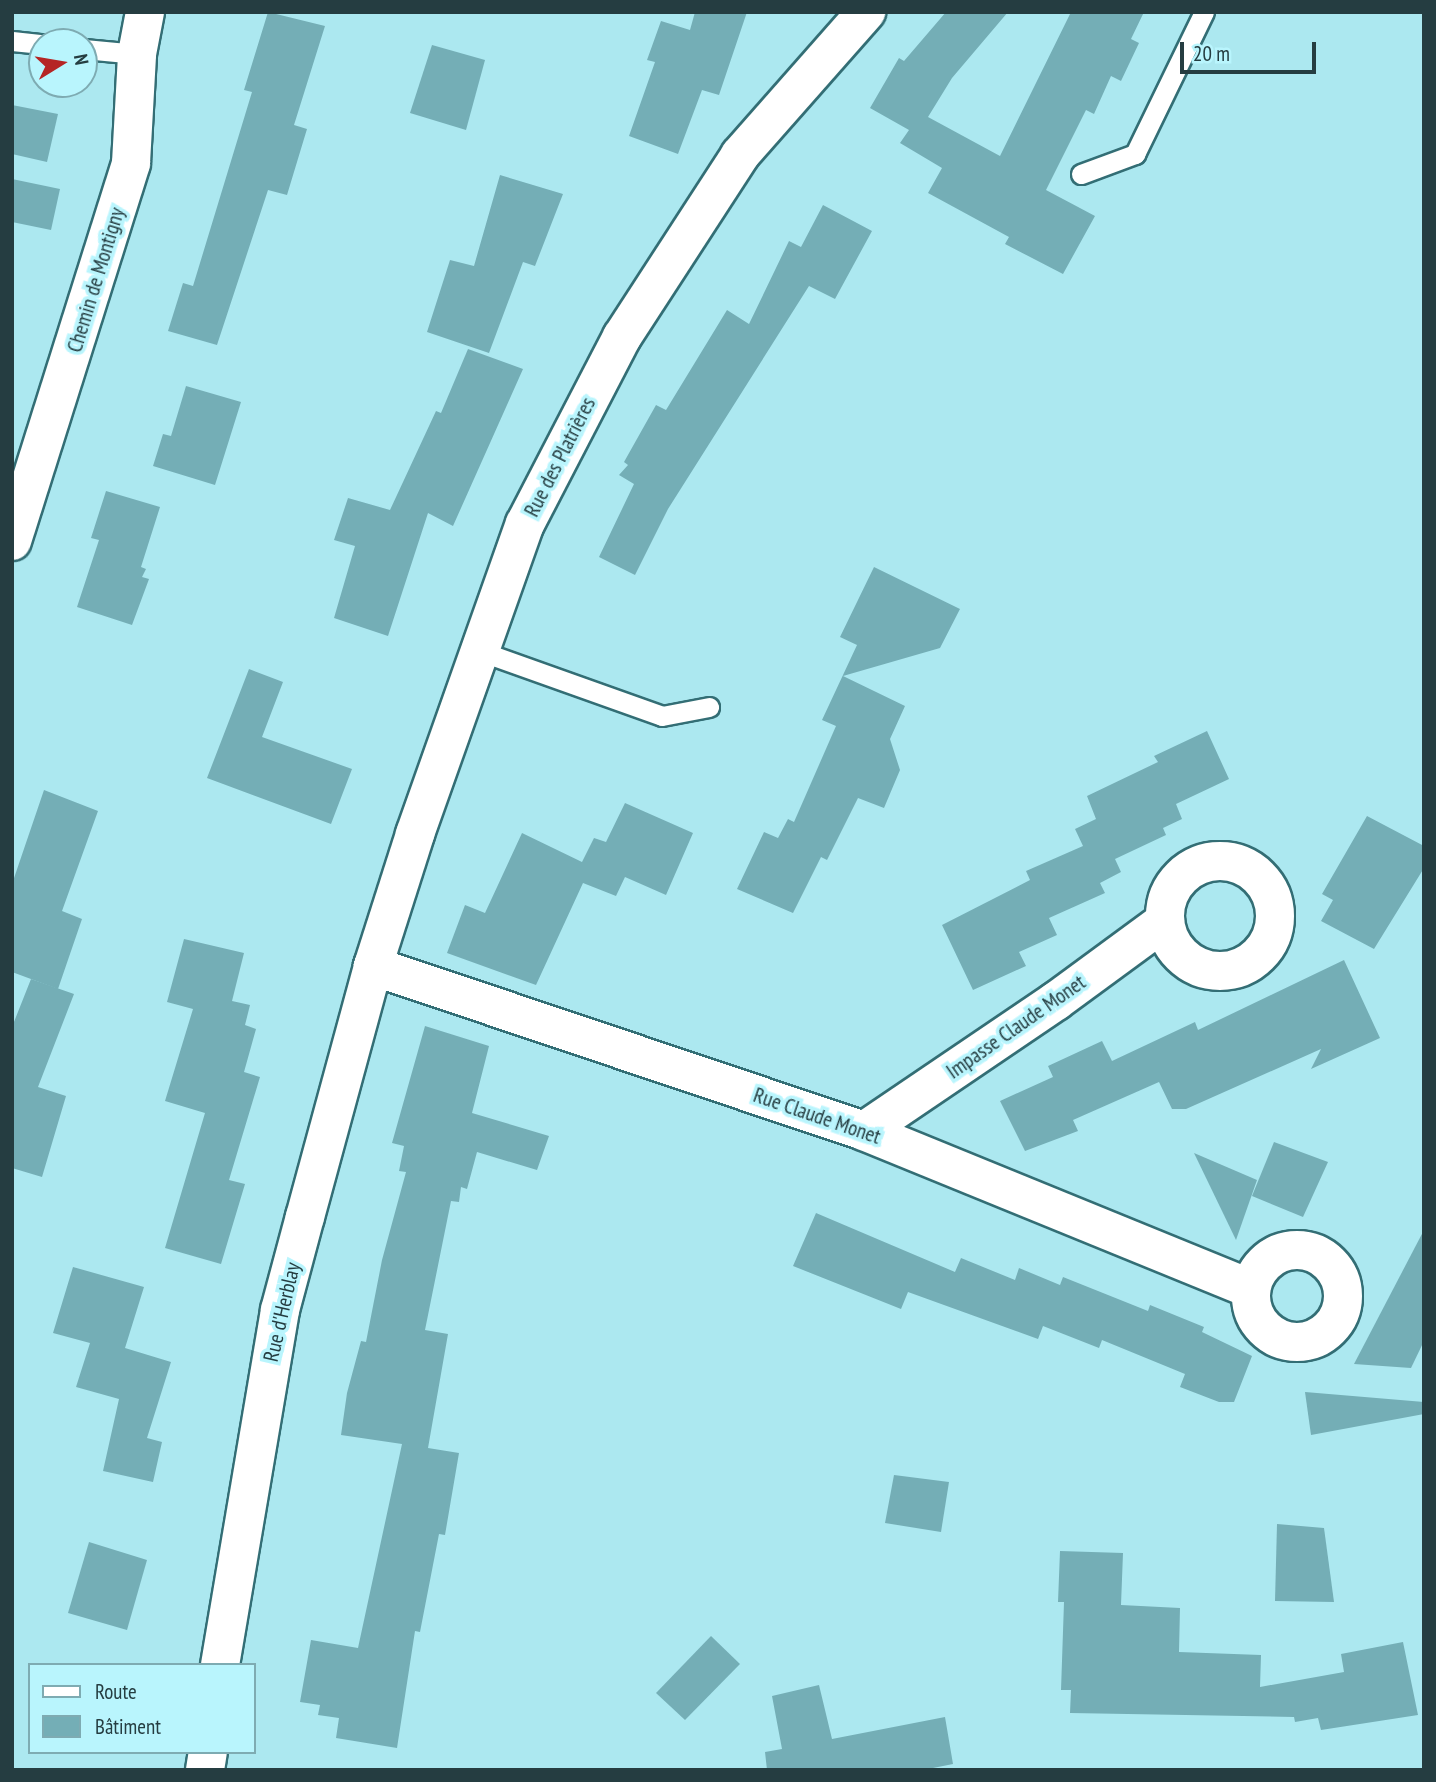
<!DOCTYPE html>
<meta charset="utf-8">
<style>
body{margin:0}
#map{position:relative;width:1436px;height:1782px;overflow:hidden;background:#ace8f0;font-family:"PT Sans Narrow",sans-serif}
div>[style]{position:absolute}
.building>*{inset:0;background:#74aeb6}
.roads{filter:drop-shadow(2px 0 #336e75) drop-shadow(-2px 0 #336e75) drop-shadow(0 2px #336e75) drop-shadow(0 -2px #336e75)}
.service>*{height:19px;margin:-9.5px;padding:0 9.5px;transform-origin:9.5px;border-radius:9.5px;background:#fff}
.minor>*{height:38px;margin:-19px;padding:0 19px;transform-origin:19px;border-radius:19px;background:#fff}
.minor>.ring{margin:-19px;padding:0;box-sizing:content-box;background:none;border:38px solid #fff;border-radius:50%}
.secondary>*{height:38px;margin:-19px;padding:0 19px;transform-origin:19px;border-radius:19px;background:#fff}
span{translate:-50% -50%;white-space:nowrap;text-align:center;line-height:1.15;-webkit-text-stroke:7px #b9f5fd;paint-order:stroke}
.street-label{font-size:21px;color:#253d41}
.frame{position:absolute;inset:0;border:14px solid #253d41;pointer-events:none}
.legend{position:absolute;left:28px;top:1663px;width:228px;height:91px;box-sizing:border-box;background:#b9f5fd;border:2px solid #7eabb2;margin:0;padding:9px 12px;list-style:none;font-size:21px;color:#253d41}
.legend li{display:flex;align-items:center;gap:14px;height:35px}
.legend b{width:35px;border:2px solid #7eabb2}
.north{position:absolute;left:28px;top:28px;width:70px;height:70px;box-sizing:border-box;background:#b9f5fd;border:2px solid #7eabb2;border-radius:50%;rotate:79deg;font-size:19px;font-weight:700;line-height:28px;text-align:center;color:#253d41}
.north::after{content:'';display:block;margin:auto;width:24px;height:32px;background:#b52524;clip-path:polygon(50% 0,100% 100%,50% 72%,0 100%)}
.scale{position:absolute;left:1180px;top:42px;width:136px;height:32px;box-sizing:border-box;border:4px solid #253d41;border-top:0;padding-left:9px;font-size:21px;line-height:24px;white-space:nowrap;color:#253d41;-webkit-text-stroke:5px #b9f5fd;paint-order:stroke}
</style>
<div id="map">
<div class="building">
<i style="clip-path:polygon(268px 12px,325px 26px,294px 125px,307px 129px,287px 195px,268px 190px,217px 345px,168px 331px,183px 283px,193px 286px,252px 92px,244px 90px)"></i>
<i style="clip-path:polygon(695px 12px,747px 12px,719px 95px,702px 90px,678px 154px,629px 136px,655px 62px,647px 60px,661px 21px,690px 30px)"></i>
<i style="clip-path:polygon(946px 12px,1008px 12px,952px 78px,928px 117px,1000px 156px,1071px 12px,1144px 12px,1131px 39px,1139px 43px,1121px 81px,1111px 76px,1094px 114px,1086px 110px,1046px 190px,1095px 216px,1063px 274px,1005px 244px,1009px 237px,928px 193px,942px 168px,900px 143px,909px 130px,870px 108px,899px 58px,904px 61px)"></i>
<i style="clip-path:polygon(432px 45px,485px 60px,466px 130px,410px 113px)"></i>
<i style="clip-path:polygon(12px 105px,58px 114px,47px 162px,12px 154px)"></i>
<i style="clip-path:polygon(500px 175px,563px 194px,535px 266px,523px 262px,489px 353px,427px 332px,450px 260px,474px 266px)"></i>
<i style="clip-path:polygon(12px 179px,60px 189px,51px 230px,12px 222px)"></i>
<i style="clip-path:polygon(823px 205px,872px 231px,835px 299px,809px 286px,668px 509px,635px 575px,599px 557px,634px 484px,619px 475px,628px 465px,624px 462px,656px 405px,666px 410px,727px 310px,749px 324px,789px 241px,801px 247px)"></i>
<i style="clip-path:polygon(468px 349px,523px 369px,453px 526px,428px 513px,388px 636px,334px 618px,355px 546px,334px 540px,348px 498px,390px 510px,436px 411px,441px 413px)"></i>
<i style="clip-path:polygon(186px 386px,241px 402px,215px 485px,153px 466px,163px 434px,171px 436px)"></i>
<i style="clip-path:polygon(106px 491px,160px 507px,141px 567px,146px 569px,142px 577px,149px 579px,132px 625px,77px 607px,99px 540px,91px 538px)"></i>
<i style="clip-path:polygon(874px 567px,960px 609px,940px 648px,843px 676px,905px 706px,890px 739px,900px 770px,884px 808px,858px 798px,827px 860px,821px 857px,793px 913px,737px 889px,764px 832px,778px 838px,788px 819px,794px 822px,836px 726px,822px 720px,857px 645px,840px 637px)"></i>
<i style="clip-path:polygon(249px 669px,283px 682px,262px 737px,352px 769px,331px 824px,207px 778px)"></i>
<i style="clip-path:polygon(1207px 731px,1229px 779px,1176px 804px,1182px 819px,1163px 828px,1166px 835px,1115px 859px,1121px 872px,1100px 883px,1105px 893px,1049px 918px,1057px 935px,1019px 952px,1026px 966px,973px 990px,942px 925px,1030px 880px,1026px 871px,1083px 846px,1075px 829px,1096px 819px,1087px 796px,1158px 762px,1154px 756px)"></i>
<i style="clip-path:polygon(44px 790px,98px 811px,62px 911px,82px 919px,58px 989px,12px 972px,12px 884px)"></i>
<i style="clip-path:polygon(625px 803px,693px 833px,666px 895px,625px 877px,616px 896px,583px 883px,536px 985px,447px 953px,465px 905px,485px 913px,522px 833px,582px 862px,594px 838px,606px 842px)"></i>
<i style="clip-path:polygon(1367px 816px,1424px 846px,1424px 868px,1374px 949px,1321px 921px,1333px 900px,1322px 894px)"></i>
<i style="clip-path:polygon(184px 939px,244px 953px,232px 1001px,250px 1005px,245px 1025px,256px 1029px,244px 1072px,260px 1077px,229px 1180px,245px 1184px,221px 1264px,165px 1248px,205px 1113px,165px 1101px,193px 1009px,167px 1002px)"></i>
<i style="clip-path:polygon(1344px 960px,1380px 1038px,1311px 1069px,1321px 1049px,1186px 1109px,1172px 1109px,1159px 1082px,1073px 1120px,1078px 1131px,1025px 1151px,1000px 1101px,1053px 1077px,1048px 1066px,1102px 1041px,1112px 1061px,1195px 1022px,1198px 1030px)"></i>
<i style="clip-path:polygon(31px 979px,74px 994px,38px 1087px,66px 1096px,42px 1177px,12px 1168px,12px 1027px)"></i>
<i style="clip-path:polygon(425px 1026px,489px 1046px,472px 1113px,549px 1136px,537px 1170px,477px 1152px,467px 1189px,461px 1187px,459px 1202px,451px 1201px,425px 1330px,448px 1334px,428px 1448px,459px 1453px,445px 1535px,439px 1534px,420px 1632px,415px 1631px,397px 1748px,336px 1738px,339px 1718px,318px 1715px,320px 1705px,300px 1702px,311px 1640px,358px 1648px,402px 1444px,341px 1435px,347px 1393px,361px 1341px,366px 1342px,382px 1260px,406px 1172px,399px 1171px,404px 1146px,392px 1143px)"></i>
<i style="clip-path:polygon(1274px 1142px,1328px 1162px,1303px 1217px,1252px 1196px)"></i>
<i style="clip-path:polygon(1194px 1153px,1257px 1180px,1236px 1240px)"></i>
<i style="clip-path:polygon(816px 1213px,955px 1272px,961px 1258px,1015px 1280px,1019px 1268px,1060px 1285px,1063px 1277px,1148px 1311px,1150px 1305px,1204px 1327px,1202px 1332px,1252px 1356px,1234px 1402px,1219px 1402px,1180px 1387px,1185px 1374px,1102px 1340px,1099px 1348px,1043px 1326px,1038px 1339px,908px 1292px,901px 1309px,793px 1266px)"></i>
<i style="clip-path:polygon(1424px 1230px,1424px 1341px,1411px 1368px,1354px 1364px)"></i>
<i style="clip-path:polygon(73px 1267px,144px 1287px,125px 1348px,171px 1362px,147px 1438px,162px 1442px,153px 1482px,103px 1471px,119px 1399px,76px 1387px,90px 1343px,53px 1333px)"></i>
<i style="clip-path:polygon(1305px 1392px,1424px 1402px,1424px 1414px,1311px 1435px)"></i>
<i style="clip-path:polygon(894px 1475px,949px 1482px,941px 1532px,885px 1523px)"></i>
<i style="clip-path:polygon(1277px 1524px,1324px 1528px,1334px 1602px,1275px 1601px)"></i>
<i style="clip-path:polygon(89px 1542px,147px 1560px,127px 1630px,68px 1613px)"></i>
<i style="clip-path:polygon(1060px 1551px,1123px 1553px,1121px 1605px,1180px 1608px,1179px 1652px,1261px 1655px,1260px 1687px,1344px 1672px,1341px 1654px,1403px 1642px,1418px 1715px,1321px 1730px,1318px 1718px,1295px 1722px,1294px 1717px,1070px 1713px,1071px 1690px,1061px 1690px,1064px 1602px,1058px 1602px)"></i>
<i style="clip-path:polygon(711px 1636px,740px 1664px,685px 1720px,656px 1693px)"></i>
<i style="clip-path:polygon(819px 1685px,832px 1739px,945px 1717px,953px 1764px,923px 1770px,767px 1770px,765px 1752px,782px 1749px,772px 1696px)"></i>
</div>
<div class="roads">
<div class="service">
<i style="left:12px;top:41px;width:30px;rotate:6deg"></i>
<i style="left:84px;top:49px;width:53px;rotate:5.4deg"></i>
<i style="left:1081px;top:174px;width:58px;rotate:-20.3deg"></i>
<i style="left:1135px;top:154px;width:158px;rotate:-64.1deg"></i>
<i style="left:477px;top:650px;width:196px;rotate:19.6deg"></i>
<i style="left:662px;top:716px;width:48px;rotate:-10.8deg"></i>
</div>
<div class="minor">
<i style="left:12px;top:541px;width:396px;rotate:-72.5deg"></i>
<i style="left:131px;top:163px;width:109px;rotate:-86.8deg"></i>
<i style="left:137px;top:54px;width:43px;rotate:-79.2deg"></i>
<i class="ring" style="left:1165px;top:861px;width:72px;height:72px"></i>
<i style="left:373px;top:966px;width:518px;rotate:18.57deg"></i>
<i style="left:864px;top:1131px;width:418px;rotate:22.2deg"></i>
<i style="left:864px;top:1131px;width:232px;rotate:-34.1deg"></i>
<i style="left:1056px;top:1001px;width:135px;rotate:-36.3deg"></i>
<i class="ring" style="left:1251px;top:1250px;width:54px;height:54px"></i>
</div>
<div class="secondary">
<i style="left:220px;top:1665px;width:360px;rotate:-80.4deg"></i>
<i style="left:280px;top:1310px;width:96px;rotate:-75deg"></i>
<i style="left:305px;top:1217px;width:260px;rotate:-74.8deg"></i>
<i style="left:373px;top:966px;width:139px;rotate:-72.3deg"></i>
<i style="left:415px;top:834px;width:329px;rotate:-70.5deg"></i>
<i style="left:525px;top:524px;width:211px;rotate:-62.6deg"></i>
<i style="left:622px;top:337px;width:217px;rotate:-57deg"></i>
<i style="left:740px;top:155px;width:191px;rotate:-48.6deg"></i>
<i style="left:205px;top:1770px;width:18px;rotate:-81deg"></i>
</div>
</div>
<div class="street-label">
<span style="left:96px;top:280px;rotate:-73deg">Chemin de Montigny</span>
<span style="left:560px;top:457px;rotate:-63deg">Rue des Platrières</span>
<span style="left:1016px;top:1027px;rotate:-35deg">Impasse Claude Monet</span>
<span style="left:817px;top:1116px;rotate:19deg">Rue Claude Monet</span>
<span style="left:282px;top:1312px;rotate:-77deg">Rue d'Herblay</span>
</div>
<div class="frame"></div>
<ul class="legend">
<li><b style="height:9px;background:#fff"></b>Route</li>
<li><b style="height:19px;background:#74aeb6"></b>Bâtiment</li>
</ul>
<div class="north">N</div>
<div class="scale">20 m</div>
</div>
